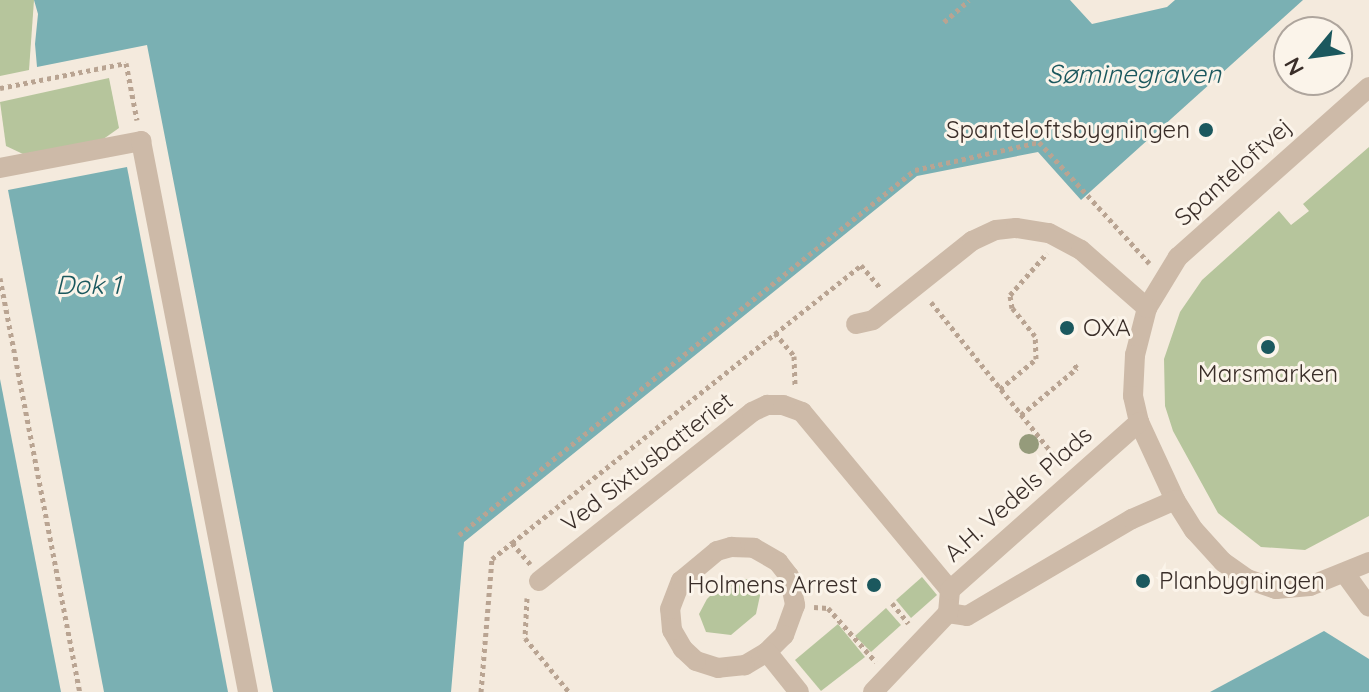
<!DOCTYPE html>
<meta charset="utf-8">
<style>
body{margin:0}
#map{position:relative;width:1369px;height:692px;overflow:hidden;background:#f4eadd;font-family:Quicksand,sans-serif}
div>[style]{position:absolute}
.green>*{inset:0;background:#b6c59c}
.water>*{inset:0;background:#7ab0b3}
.path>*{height:5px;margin-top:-2.5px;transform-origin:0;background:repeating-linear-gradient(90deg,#b9a492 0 4px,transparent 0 8px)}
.minor>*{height:20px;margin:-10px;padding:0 10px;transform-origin:10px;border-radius:10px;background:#cdbaa8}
.trees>*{width:20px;height:20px;margin:-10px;border-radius:50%;background:#959b7b}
.dots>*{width:22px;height:22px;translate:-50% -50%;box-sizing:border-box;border:4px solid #fbf4ea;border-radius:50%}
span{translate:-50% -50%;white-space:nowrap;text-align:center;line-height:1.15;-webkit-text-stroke:6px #fbf4ea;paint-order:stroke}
.poi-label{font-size:24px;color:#3a2e29}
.right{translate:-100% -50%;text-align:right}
.left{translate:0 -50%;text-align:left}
.street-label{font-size:24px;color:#3a2e29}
.water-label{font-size:26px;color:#1b585e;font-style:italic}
.north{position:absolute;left:1273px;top:16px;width:80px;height:80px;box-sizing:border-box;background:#fbf4ea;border:2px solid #aea59d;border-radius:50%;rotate:241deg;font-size:22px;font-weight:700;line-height:32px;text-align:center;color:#3a2e29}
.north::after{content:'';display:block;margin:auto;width:28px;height:36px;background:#1b585e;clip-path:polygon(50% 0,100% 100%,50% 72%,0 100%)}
</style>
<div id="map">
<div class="green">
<i style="clip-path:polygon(0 0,34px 0,29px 70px,0 76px)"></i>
<i style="clip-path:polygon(109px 78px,119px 128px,102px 140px,23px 154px,6px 146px,0 102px)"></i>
<i style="clip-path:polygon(1369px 147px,1369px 516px,1305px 550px,1261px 547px,1218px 513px,1173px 431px,1165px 406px,1164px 359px,1180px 312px,1202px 280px,1279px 211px,1291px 225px,1309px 211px,1303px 204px)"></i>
<i style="clip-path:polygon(922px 577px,937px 595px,911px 618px,896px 600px)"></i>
<i style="clip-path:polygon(741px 578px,750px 580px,761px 591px,756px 614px,731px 635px,706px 632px,699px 614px,707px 599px,722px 584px)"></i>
<i style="clip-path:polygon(886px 608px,901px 625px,871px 652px,855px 636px)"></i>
<i style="clip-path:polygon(838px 624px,865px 657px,821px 691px,795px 660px)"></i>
</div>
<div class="water">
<i style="clip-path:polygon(34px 0,1070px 0,1092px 24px,1167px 7px,1175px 0,1303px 0,1081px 200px,1038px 152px,917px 176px,464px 542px,451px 692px,273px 692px,147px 45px,37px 67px,35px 44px,38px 14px)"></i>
<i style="clip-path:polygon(127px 167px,228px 692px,104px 692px,8px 190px)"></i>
<i style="clip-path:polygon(0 379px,61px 692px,0 692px)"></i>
<i style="clip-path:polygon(1324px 631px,1369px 659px,1369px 692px,1210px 692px)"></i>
</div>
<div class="path">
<i style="left:944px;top:22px;width:33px;rotate:-41deg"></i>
<i style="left:0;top:88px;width:128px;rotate:-11.2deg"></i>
<i style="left:126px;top:63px;width:58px;rotate:79.1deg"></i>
<i style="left:0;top:278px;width:422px;rotate:79.1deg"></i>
<i style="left:931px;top:302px;width:206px;rotate:51.3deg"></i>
<i style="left:775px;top:333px;width:30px;rotate:50deg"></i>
<i style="left:794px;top:356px;width:29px;rotate:88deg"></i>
<i style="left:1000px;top:389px;width:47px;rotate:-39.8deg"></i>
<i style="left:1036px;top:359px;width:23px;rotate:-92deg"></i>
<i style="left:1035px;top:336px;width:36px;rotate:-129deg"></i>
<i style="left:1012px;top:308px;width:13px;rotate:-99deg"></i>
<i style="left:1010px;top:295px;width:56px;rotate:-48.6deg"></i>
<i style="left:1021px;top:415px;width:73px;rotate:-40deg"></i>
<i style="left:1077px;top:368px;width:6px;rotate:-129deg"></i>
<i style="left:459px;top:535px;width:584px;rotate:-38.68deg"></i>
<i style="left:915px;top:170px;width:127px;rotate:-12.7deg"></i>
<i style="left:1039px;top:142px;width:164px;rotate:47.7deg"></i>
<i style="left:512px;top:543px;width:446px;rotate:-38.5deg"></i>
<i style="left:861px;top:265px;width:30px;rotate:50deg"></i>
<i style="left:527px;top:598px;width:40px;rotate:92.9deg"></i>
<i style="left:525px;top:638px;width:70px;rotate:50.8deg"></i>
<i style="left:892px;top:603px;width:26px;rotate:51deg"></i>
<i style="left:814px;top:607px;width:14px;rotate:4deg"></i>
<i style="left:828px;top:608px;width:72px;rotate:48.4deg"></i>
<i style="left:481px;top:692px;width:133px;rotate:-85.3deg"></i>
<i style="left:492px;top:559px;width:26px;rotate:-39deg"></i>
<i style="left:512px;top:543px;width:28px;rotate:49deg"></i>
</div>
<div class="minor">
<i style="left:1369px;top:87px;width:256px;rotate:138.3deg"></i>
<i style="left:1178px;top:257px;width:60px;rotate:121.3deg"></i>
<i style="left:1147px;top:308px;width:49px;rotate:104.3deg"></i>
<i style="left:1135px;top:355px;width:41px;rotate:92.8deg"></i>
<i style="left:1133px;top:396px;width:27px;rotate:77deg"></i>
<i style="left:1139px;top:422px;width:86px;rotate:65.2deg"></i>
<i style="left:1175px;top:500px;width:36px;rotate:58deg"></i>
<i style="left:1194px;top:530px;width:43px;rotate:47.8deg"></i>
<i style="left:1223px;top:562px;width:29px;rotate:35deg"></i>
<i style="left:1247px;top:579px;width:31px;rotate:19deg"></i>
<i style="left:1276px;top:589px;width:34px;rotate:-5deg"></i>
<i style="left:1310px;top:586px;width:64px;rotate:-22.1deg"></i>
<i style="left:0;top:168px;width:144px;rotate:-10.8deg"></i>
<i style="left:141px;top:141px;width:561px;rotate:79.01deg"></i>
<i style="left:856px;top:324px;width:17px;rotate:-13deg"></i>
<i style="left:873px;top:320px;width:127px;rotate:-38.6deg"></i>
<i style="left:972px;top:241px;width:26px;rotate:-25deg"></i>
<i style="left:996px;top:230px;width:20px;rotate:-6deg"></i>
<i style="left:1016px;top:228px;width:33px;rotate:9deg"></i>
<i style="left:1049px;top:233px;width:36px;rotate:28deg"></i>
<i style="left:1081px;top:250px;width:88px;rotate:41.3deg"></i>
<i style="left:731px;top:547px;width:23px;rotate:2deg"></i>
<i style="left:754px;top:548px;width:28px;rotate:30deg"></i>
<i style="left:778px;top:562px;width:18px;rotate:52deg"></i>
<i style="left:789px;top:576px;width:30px;rotate:78deg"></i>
<i style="left:795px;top:605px;width:32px;rotate:110deg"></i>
<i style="left:784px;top:635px;width:24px;rotate:135deg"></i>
<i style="left:767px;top:652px;width:26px;rotate:149deg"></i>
<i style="left:745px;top:665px;width:27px;rotate:174deg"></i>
<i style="left:718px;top:668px;width:23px;rotate:-162deg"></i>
<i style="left:696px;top:661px;width:18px;rotate:-137deg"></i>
<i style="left:683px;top:649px;width:22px;rotate:-120deg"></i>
<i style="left:672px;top:630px;width:21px;rotate:-95deg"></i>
<i style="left:670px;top:609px;width:30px;rotate:-69deg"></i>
<i style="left:681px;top:581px;width:47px;rotate:-39.8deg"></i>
<i style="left:717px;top:551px;width:15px;rotate:-16deg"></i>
<i style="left:1346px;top:575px;width:39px;rotate:54deg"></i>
<i style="left:539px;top:581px;width:272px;rotate:-38.4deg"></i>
<i style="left:752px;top:412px;width:17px;rotate:-25deg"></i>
<i style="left:767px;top:405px;width:16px"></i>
<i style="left:783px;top:405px;width:20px;rotate:20deg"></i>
<i style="left:802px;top:412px;width:231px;rotate:50.3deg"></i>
<i style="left:948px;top:613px;width:19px;rotate:9deg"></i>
<i style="left:967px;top:616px;width:191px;rotate:-30.5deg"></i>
<i style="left:1132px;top:519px;width:47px;rotate:-23.8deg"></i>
<i style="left:767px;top:652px;width:51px;rotate:51.3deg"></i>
<i style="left:873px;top:692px;width:109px;rotate:-46.5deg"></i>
<i style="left:948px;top:613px;width:23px;rotate:-85deg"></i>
<i style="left:950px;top:590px;width:253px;rotate:-41.6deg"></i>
</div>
<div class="trees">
<i style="left:1029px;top:444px"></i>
</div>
<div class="dots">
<i style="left:1206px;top:130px;background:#1b585e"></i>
<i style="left:1067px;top:328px;background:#1b585e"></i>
<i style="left:1268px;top:347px;background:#1b585e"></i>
<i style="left:1143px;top:581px;background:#1b585e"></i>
<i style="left:874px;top:585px;background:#1b585e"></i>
</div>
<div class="poi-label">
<span class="right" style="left:1190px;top:130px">Spanteloftsbygningen</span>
<span class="left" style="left:1083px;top:328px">OXA</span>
<span style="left:1268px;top:374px">Marsmarken</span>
<span class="left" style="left:1159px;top:581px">Planbygningen</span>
<span class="right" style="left:858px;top:585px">Holmens Arrest</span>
</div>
<div class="street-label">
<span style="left:1233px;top:172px;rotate:-42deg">Spanteloftvej</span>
<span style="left:647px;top:462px;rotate:-38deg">Ved Sixtusbatteriet</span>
<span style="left:1018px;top:494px;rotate:-42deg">A.H. Vedels Plads</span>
</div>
<div class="water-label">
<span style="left:1134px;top:74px">Søminegraven</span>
<span style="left:88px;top:285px">Dok 1</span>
</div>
<div class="north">N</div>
</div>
